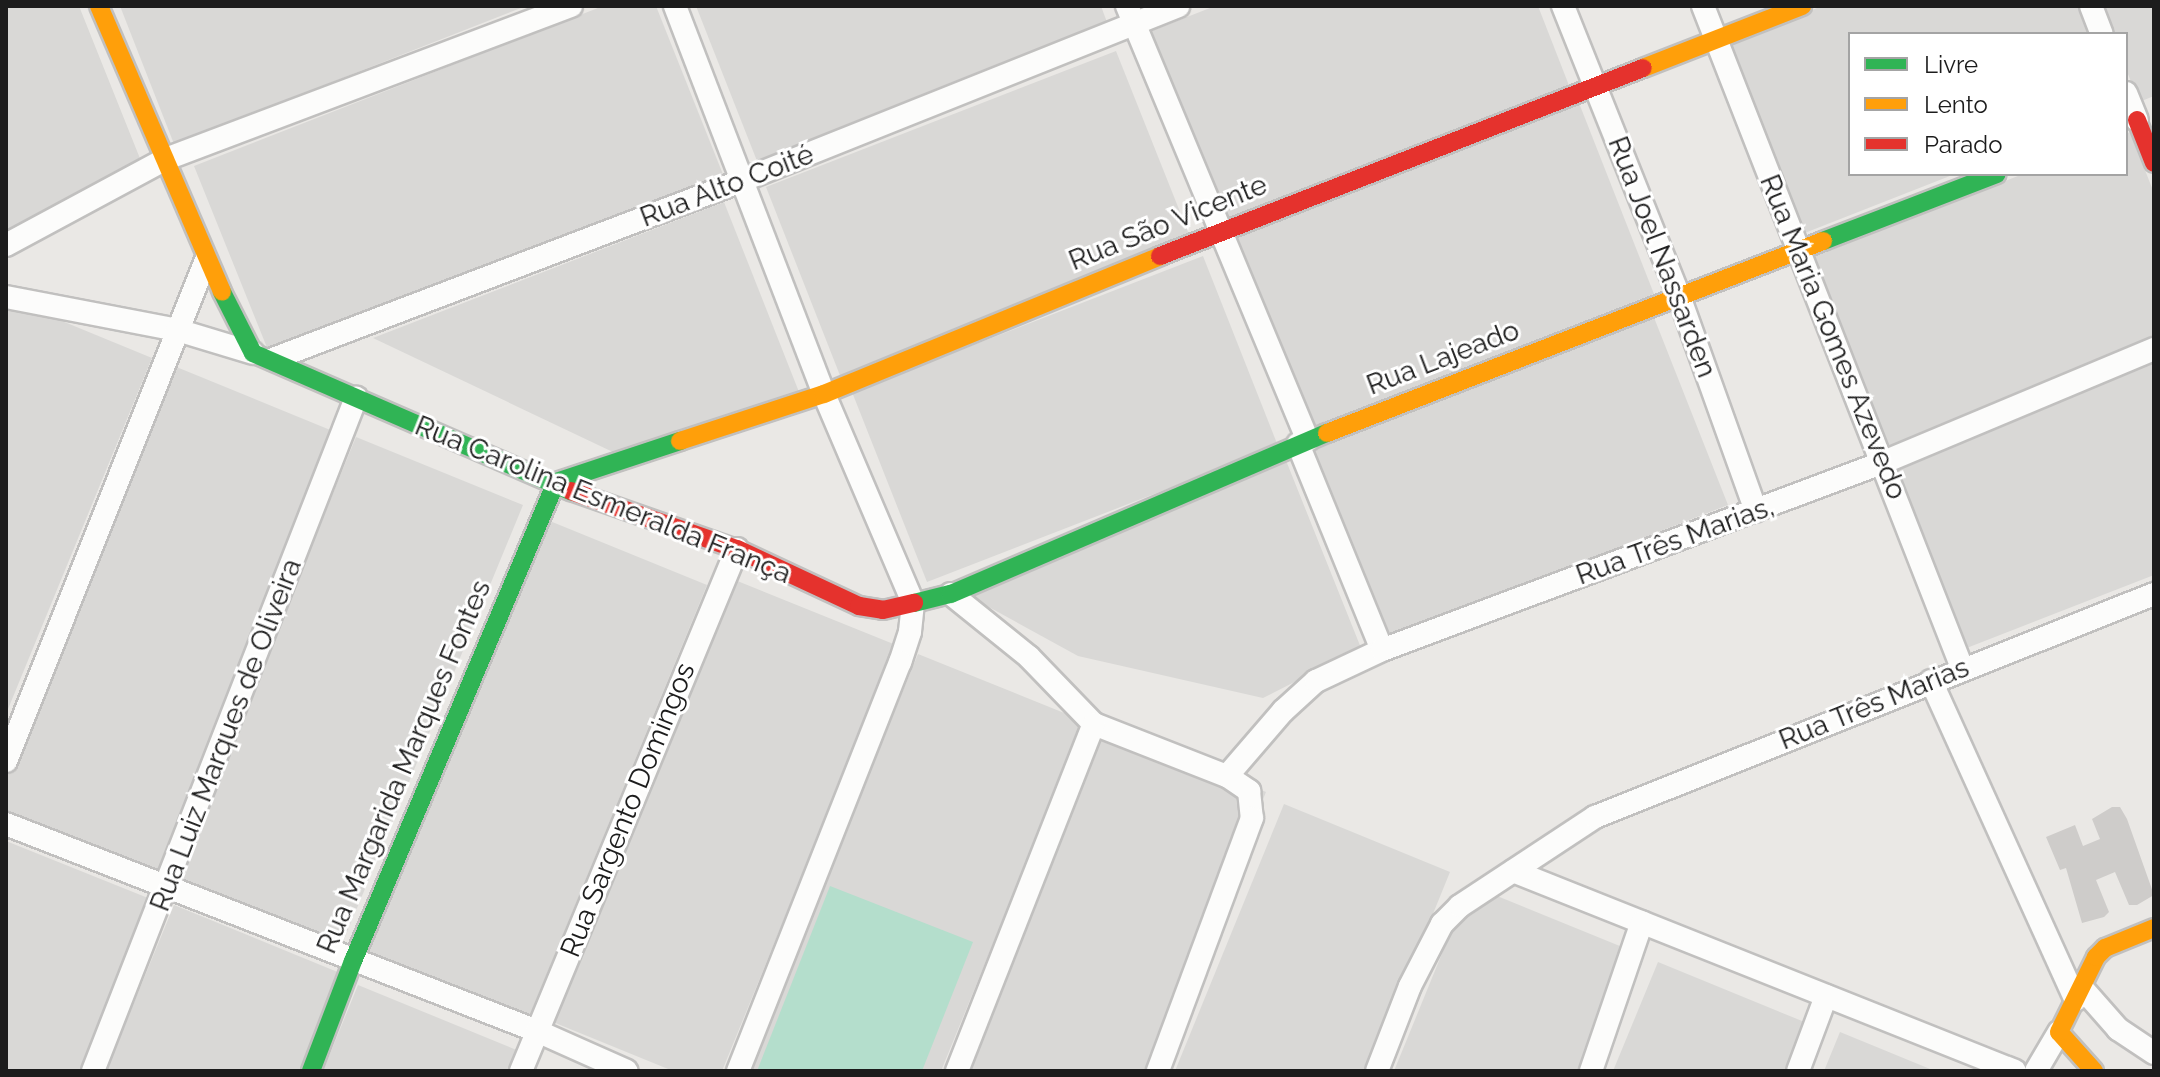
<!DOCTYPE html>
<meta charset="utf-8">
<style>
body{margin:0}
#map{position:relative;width:2160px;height:1077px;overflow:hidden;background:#eae8e5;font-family:Raleway,sans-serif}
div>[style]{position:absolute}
.residential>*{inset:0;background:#d9d8d6}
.pitch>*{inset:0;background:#b4decc}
.building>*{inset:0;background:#ceccca}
.roads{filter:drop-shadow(2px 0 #c1c0bf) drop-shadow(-2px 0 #c1c0bf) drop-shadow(0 2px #c1c0bf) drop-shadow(0 -2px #c1c0bf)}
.street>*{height:22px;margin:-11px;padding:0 11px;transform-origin:11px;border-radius:11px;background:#fcfcfb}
.fast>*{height:18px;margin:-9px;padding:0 9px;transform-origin:9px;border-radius:9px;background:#30b455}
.slow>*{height:18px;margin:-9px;padding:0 9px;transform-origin:9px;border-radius:9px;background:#ff9f0a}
.jam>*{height:18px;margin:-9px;padding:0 9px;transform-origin:9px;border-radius:9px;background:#e5322d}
span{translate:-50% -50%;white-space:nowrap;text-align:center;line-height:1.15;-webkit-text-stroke:6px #fff;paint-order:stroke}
.street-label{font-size:28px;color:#1c1c1c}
.frame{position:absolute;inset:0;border:8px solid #1c1c1c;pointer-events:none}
.legend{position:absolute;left:1848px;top:32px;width:280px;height:144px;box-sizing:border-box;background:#fff;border:2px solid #a4a4a4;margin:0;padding:10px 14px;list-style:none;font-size:24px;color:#1c1c1c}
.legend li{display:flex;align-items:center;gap:16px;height:40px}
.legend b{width:40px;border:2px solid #a4a4a4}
</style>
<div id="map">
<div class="residential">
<i style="clip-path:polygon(6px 6px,79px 6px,143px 166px,6px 235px)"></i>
<i style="clip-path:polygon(120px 6px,526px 6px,174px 144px)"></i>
<i style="clip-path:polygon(603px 6px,656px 6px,724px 177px,270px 355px,194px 166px)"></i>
<i style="clip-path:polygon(696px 6px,1101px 6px,1108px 25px,757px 161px)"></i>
<i style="clip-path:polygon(1215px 6px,1538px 6px,1570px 88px,1220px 224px,1144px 34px)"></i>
<i style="clip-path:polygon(1822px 6px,2084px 6px,2095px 34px,1850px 34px,1850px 174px,1955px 174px,1797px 236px,1721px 46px)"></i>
<i style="clip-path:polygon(2101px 6px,2154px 6px,2154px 96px,2139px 102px,2126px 69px,2126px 34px,2112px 34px)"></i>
<i style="clip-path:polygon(1116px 51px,1192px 242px,841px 378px,766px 187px)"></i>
<i style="clip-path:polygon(1579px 103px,1654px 294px,1304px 430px,1228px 239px)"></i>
<i style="clip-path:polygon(2130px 132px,2154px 193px,2154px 342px,1878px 451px,1802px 261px,2023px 174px,2126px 174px,2126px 134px)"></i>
<i style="clip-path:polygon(724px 202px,799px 392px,615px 453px,373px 338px)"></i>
<i style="clip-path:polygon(1203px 256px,1278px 446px,927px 582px,852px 392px)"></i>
<i style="clip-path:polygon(6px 298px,152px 358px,6px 714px)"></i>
<i style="clip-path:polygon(1653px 315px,1728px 505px,1377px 641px,1302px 451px)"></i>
<i style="clip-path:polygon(2154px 355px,2154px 575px,1959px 651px,1884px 461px)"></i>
<i style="clip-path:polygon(174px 366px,340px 434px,159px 877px,6px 815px,6px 776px)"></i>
<i style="clip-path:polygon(356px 437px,523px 505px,341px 947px,175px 880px)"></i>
<i style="clip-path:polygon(1285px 458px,1361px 648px,1263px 698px,1078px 656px,967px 595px)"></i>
<i style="clip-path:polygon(540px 517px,707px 585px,525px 1027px,359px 959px)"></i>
<i style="clip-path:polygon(730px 578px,896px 645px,722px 1071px,673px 1071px,548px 1020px)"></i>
<i style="clip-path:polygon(918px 654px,1084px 721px,941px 1071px,747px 1071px)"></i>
<i style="clip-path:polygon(1100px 724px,1266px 792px,1152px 1071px,958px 1071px)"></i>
<i style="clip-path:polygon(1284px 804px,1450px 872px,1369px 1071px,1175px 1071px)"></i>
<i style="clip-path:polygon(6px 841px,158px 902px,89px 1071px,6px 1071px)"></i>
<i style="clip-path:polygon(1470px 885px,1637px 953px,1588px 1071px,1394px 1071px)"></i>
<i style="clip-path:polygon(174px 905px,340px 973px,300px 1071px,106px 1071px)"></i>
<i style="clip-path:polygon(1658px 962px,1824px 1030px,1807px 1071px,1613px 1071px)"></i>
<i style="clip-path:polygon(358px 985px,524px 1053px,517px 1071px,323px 1071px)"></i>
<i style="clip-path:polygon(1840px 1032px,1935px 1071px,1824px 1071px)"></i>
</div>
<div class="pitch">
<i style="clip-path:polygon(830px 886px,973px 942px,922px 1071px,757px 1071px)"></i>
</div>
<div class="building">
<i style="clip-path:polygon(2112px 807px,2120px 807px,2127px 819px,2154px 895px,2137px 905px,2129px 905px,2115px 872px,2096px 880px,2109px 912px,2104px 917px,2082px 923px,2066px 868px,2060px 870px,2046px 837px,2075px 825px,2083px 846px,2100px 839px,2092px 819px)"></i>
</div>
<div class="roads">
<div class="street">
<i style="left:675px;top:6px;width:416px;rotate:69deg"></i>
<i style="left:824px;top:394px;width:227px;rotate:66.9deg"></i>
<i style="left:913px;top:603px;width:29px;rotate:96deg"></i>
<i style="left:910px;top:632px;width:32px;rotate:108deg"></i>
<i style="left:900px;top:662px;width:440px;rotate:111.6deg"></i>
<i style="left:1127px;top:6px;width:470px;rotate:67.4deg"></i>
<i style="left:1563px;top:6px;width:312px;rotate:68.2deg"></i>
<i style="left:1679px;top:296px;width:228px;rotate:70.3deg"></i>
<i style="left:1703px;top:6px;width:711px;rotate:68.63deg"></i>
<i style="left:2091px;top:6px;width:30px;rotate:69deg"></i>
<i style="left:2126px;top:93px;width:29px;rotate:68deg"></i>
<i style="left:6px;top:245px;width:182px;rotate:-28.3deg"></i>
<i style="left:166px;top:159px;width:433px;rotate:-20.7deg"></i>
<i style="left:6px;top:297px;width:174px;rotate:10.9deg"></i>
<i style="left:177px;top:330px;width:79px;rotate:16.8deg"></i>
<i style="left:273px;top:359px;width:501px;rotate:-20.82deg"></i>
<i style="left:741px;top:181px;width:471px;rotate:-21.8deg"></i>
<i style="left:1298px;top:444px;width:222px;rotate:67.8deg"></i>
<i style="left:951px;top:594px;width:100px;rotate:38.9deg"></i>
<i style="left:1029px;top:657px;width:93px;rotate:45.9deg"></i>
<i style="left:1094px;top:724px;width:143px;rotate:21.4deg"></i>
<i style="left:1227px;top:776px;width:27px;rotate:34deg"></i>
<i style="left:1249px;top:791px;width:27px;rotate:84deg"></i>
<i style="left:1252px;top:818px;width:270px;rotate:110.4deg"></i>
<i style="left:1931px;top:681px;width:350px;rotate:65.6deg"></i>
<i style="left:6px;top:761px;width:539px;rotate:-68.24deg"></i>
<i style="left:1227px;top:776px;width:86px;rotate:-49.3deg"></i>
<i style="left:1283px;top:711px;width:45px;rotate:-42.3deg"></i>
<i style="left:1316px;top:681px;width:73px;rotate:-25.2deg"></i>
<i style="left:1382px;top:650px;width:536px;rotate:-20.53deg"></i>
<i style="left:1884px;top:462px;width:293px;rotate:-22.7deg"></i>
<i style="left:6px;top:824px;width:570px;rotate:21.3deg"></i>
<i style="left:537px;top:1031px;width:98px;rotate:24deg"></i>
<i style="left:1513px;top:871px;width:540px;rotate:21.72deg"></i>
<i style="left:2082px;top:988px;width:55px;rotate:48.7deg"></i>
<i style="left:2118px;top:1029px;width:43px;rotate:33.7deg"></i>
<i style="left:93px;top:1071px;width:723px;rotate:-68.66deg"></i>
<i style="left:521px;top:1071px;width:565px;rotate:-67.52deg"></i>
<i style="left:957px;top:1071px;width:373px;rotate:-68.5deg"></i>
<i style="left:1377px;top:1071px;width:91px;rotate:-68.8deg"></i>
<i style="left:1410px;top:986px;width:70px;rotate:-62.7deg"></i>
<i style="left:1442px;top:924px;width:25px;rotate:-45deg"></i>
<i style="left:1460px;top:906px;width:162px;rotate:-33.4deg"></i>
<i style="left:1595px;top:817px;width:602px;rotate:-21.75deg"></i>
<i style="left:1591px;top:1071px;width:157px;rotate:-71.1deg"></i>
<i style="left:1798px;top:1071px;width:80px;rotate:-69.5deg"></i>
<i style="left:2036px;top:1071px;width:45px;rotate:-59.5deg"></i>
</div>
<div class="fast">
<i style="left:1823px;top:241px;width:186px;rotate:-21.1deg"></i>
<i style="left:222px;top:292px;width:68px;rotate:63.1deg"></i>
<i style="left:253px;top:353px;width:347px;rotate:23.5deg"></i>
<i style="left:914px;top:603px;width:38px;rotate:-14deg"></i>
<i style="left:951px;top:594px;width:409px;rotate:-23.2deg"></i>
<i style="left:311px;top:1071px;width:118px;rotate:-69.1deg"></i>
<i style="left:353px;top:961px;width:520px;rotate:-67.03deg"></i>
<i style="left:556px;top:482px;width:131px;rotate:-18.3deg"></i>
</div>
<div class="slow">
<i style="left:99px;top:6px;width:311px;rotate:66.7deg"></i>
<i style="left:1643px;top:68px;width:171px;rotate:-21.3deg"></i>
<i style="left:1327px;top:433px;width:532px;rotate:-21.16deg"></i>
<i style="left:680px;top:441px;width:151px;rotate:-18.1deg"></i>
<i style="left:824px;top:394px;width:363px;rotate:-22.3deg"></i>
<i style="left:2094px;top:1071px;width:52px;rotate:-131.9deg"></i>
<i style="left:2059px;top:1032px;width:84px;rotate:-63.7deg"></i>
<i style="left:2096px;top:957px;width:13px;rotate:-45deg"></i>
<i style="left:2105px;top:948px;width:53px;rotate:-22.2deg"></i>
</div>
<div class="jam">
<i style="left:2137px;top:120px;width:46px;rotate:68.4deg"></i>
<i style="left:1160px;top:256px;width:518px;rotate:-21.27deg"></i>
<i style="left:571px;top:491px;width:176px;rotate:19.3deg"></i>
<i style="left:737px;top:549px;width:135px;rotate:25deg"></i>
<i style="left:859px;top:606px;width:24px;rotate:9deg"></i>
<i style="left:883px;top:610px;width:32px;rotate:-13deg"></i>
</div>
</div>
<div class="street-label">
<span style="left:727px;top:186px;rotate:-21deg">Rua Alto Coité</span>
<span style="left:1168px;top:223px;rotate:-22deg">Rua São Vicente</span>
<span style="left:1662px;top:257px;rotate:69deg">Rua Joel Nassarden</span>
<span style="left:1833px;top:337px;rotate:68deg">Rua Maria Gomes Azevedo</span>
<span style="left:1443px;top:358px;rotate:-21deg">Rua Lajeado</span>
<span style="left:603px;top:500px;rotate:22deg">Rua Carolina Esmeralda França</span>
<span style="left:1675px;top:541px;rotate:-20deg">Rua Três Marias,</span>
<span style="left:1874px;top:704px;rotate:-22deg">Rua Três Marias</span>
<span style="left:226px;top:735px;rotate:-69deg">Rua Luiz Marques de Oliveira</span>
<span style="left:404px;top:767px;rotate:-67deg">Rua Margarida Marques Fontes</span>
<span style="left:628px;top:810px;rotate:-68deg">Rua Sargento Domingos</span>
</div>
<div class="frame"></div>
<ul class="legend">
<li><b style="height:10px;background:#30b455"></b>Livre</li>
<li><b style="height:10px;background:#ff9f0a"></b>Lento</li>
<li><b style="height:10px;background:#e5322d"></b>Parado</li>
</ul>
</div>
